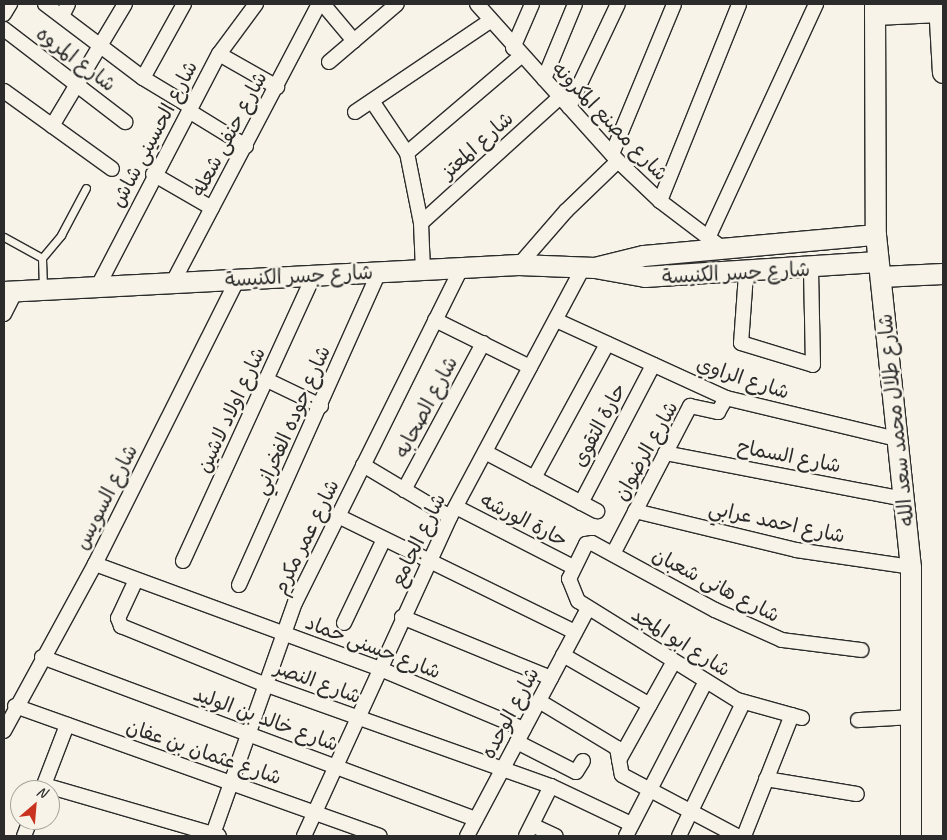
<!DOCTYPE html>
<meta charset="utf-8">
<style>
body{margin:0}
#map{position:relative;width:947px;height:840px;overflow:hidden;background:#f7f3e8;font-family:Caveat,"Playpen Sans Arabic",sans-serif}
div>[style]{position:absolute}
.roads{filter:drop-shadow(1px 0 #2b2b2b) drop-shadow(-1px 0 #2b2b2b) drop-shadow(0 1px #2b2b2b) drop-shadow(0 -1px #2b2b2b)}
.service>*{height:7px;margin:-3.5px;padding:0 3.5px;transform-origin:3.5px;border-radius:3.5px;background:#f7f3e8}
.minor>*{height:14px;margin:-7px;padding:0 7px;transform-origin:7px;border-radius:7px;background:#f7f3e8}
.secondary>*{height:20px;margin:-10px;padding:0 10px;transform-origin:10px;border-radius:10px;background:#f7f3e8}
span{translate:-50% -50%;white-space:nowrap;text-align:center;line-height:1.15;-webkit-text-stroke:5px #f7f3e8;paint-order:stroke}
.street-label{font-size:20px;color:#2b2b2b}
.frame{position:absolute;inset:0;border:5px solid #2b2b2b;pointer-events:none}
.north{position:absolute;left:10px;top:780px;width:50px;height:50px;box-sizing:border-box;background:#f7f3e8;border:1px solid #a5a39c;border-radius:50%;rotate:27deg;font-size:14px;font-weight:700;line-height:20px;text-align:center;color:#2b2b2b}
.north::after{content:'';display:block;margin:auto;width:18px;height:22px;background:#c8321e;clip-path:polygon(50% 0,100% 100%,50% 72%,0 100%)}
</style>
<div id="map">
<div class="roads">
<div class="service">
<i style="left:4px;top:237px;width:43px;rotate:28.9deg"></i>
<i style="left:43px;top:287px;width:29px;rotate:-92deg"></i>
<i style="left:42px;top:258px;width:30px;rotate:-50deg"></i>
<i style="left:61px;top:235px;width:53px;rotate:-62deg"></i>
</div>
<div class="minor">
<i style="left:45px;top:4px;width:123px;rotate:37.1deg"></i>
<i style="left:143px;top:78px;width:56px;rotate:31.1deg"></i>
<i style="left:323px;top:4px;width:48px;rotate:50deg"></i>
<i style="left:477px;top:4px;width:211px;rotate:48.1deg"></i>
<i style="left:618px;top:161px;width:58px;rotate:43.6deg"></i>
<i style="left:660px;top:201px;width:83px;rotate:37.1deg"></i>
<i style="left:4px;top:14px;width:12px;rotate:-59deg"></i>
<i style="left:62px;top:16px;width:13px;rotate:-63deg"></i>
<i style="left:4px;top:29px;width:153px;rotate:37.5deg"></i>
<i style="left:513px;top:48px;width:48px;rotate:-66.6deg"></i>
<i style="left:219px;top:54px;width:67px;rotate:29.6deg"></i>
<i style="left:329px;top:62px;width:89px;rotate:-40.5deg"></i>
<i style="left:143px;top:78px;width:85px;rotate:-61deg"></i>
<i style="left:544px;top:79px;width:81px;rotate:-67.5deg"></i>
<i style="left:4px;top:91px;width:133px;rotate:35.8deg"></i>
<i style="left:372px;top:101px;width:63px;rotate:56.1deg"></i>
<i style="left:407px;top:153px;width:71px;rotate:78.7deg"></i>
<i style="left:421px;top:223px;width:47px;rotate:87.6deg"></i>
<i style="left:569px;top:107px;width:114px;rotate:-64.6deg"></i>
<i style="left:189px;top:111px;width:67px;rotate:31.6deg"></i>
<i style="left:355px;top:112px;width:163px;rotate:-34deg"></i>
<i style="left:52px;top:126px;width:142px;rotate:-59.1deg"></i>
<i style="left:407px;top:153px;width:150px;rotate:-40.4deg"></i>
<i style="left:612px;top:154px;width:162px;rotate:-67.5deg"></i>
<i style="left:153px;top:174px;width:68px;rotate:30deg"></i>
<i style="left:660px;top:201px;width:212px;rotate:-68.1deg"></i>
<i style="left:421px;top:223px;width:188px;rotate:-42.2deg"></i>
<i style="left:708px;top:238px;width:258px;rotate:-65.2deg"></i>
<i style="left:519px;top:265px;width:72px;rotate:-49deg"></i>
<i style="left:566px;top:211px;width:72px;rotate:-43.9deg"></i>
<i style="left:746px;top:274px;width:69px;rotate:94.1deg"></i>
<i style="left:741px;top:343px;width:75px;rotate:17deg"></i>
<i style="left:813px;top:365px;width:96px;rotate:-91.2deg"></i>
<i style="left:173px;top:282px;width:314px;rotate:-62.3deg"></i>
<i style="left:97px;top:288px;width:264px;rotate:-62.5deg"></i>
<i style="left:219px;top:54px;width:62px;rotate:-53.5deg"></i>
<i style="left:4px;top:314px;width:22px;rotate:-63deg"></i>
<i style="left:435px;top:320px;width:106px;rotate:26.3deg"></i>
<i style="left:556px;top:320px;width:187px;rotate:24.6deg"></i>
<i style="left:726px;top:398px;width:176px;rotate:13.5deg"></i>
<i style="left:267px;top:380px;width:60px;rotate:25.7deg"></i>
<i style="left:485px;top:452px;width:127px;rotate:27.8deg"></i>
<i style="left:665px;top:453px;width:243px;rotate:10.9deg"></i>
<i style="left:363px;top:465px;width:101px;rotate:30.9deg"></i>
<i style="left:534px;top:478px;width:153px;rotate:-61.4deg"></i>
<i style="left:404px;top:490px;width:167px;rotate:-61.7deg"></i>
<i style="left:581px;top:503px;width:156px;rotate:-62.4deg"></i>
<i style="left:456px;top:507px;width:131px;rotate:27.1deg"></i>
<i style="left:635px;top:511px;width:166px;rotate:13.6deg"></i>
<i style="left:796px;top:550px;width:116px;rotate:8.4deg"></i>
<i style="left:338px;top:516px;width:264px;rotate:26.1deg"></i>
<i style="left:613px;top:554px;width:167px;rotate:-62.5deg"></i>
<i style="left:690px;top:406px;width:29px;rotate:12deg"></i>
<i style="left:718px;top:412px;width:16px;rotate:-60deg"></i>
<i style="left:183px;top:561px;width:315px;rotate:-65.4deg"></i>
<i style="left:95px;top:564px;width:302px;rotate:20.2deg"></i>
<i style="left:378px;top:668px;width:158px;rotate:22.7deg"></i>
<i style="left:135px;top:582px;width:40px;rotate:115deg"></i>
<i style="left:118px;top:618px;width:9px;rotate:69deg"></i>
<i style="left:121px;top:626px;width:154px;rotate:22.1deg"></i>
<i style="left:264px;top:684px;width:305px;rotate:19.6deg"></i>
<i style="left:551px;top:786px;width:89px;rotate:25.4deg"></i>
<i style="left:239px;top:585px;width:343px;rotate:-65.9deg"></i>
<i style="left:402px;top:617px;width:161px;rotate:22.3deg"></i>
<i style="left:344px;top:623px;width:93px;rotate:-64.5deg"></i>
<i style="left:563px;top:655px;width:100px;rotate:29.9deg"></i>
<i style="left:42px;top:657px;width:463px;rotate:20.5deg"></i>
<i style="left:539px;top:701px;width:91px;rotate:31.1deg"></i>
<i style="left:617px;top:748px;width:27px;rotate:80deg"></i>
<i style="left:622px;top:775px;width:130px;rotate:27.9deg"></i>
<i style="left:15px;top:706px;width:387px;rotate:19.6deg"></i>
<i style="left:802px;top:718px;width:67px;rotate:-164.5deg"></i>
<i style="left:737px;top:700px;width:187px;rotate:-148.1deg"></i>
<i style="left:578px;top:601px;width:24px;rotate:-112deg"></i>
<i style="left:569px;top:579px;width:39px;rotate:-64deg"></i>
<i style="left:586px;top:544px;width:6px;rotate:-9deg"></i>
<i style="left:592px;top:543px;width:140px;rotate:28.6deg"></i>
<i style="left:715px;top:610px;width:73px;rotate:24.1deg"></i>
<i style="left:782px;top:640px;width:80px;rotate:7.2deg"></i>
<i style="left:858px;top:720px;width:53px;rotate:-3.2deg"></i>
<i style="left:4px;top:731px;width:190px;rotate:-61.4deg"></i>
<i style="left:95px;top:564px;width:319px;rotate:-63.4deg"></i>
<i style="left:517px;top:742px;width:66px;rotate:27deg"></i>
<i style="left:576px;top:772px;width:13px;rotate:-58deg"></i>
<i style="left:619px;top:760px;width:113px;rotate:-60.9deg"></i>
<i style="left:766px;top:779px;width:92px;rotate:9.4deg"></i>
<i style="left:44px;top:785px;width:182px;rotate:16.2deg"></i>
<i style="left:42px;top:790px;width:70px;rotate:-69deg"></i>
<i style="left:532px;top:825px;width:26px;rotate:25deg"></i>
<i style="left:213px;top:834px;width:245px;rotate:-70.5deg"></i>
<i style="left:295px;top:603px;width:374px;rotate:-63.6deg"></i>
<i style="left:24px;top:836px;width:17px;rotate:-69deg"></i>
<i style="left:304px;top:836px;width:351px;rotate:-65.4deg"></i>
<i style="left:450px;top:517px;width:282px;rotate:-61.9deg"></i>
<i style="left:467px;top:836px;width:258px;rotate:-62deg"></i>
<i style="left:526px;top:836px;width:56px;rotate:-63.4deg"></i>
<i style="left:626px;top:836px;width:174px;rotate:-62.7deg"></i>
<i style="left:679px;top:836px;width:148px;rotate:-64.3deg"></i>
<i style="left:744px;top:836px;width:130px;rotate:-68.4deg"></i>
</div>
<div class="secondary">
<i style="left:875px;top:4px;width:231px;rotate:89.8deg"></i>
<i style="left:876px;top:235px;width:334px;rotate:84deg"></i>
<i style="left:911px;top:567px;width:269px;rotate:90deg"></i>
<i style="left:939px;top:4px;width:69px;rotate:86.7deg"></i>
<i style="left:875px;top:15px;width:65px;rotate:-2.6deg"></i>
<i style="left:595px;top:268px;width:50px;rotate:-13.8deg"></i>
<i style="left:644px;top:256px;width:233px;rotate:-5.2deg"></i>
<i style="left:881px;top:277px;width:62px;rotate:-2.8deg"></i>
<i style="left:4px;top:292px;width:516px;rotate:-3deg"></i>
<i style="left:519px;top:265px;width:76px;rotate:2.3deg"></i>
<i style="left:595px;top:268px;width:51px;rotate:10.2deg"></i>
<i style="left:645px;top:277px;width:233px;rotate:-3.7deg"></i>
</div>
</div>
<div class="street-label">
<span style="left:76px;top:59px;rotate:37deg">شارع المروه</span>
<span style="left:610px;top:121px;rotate:46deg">شارع مصنع المكرونه</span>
<span style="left:154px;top:134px;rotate:-62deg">شارع الحسينى شاش</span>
<span style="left:229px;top:134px;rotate:-62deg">شارع حنفى شعله</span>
<span style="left:477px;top:145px;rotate:-42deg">شارع المعتز</span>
<span style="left:736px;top:273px;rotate:-3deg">شارع جسر الكنيسة</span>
<span style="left:299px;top:276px;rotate:-3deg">شارع جسر الكنيسة</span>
<span style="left:743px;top:378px;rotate:18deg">شارع الراوي</span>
<span style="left:426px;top:407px;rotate:-62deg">شارع الصحابه</span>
<span style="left:231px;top:410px;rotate:-65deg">شارع اولاد لاشين</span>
<span style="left:292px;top:420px;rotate:-66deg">شارع جوده الفخراني</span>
<span style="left:896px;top:420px;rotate:-96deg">شارع طلال محمد سعد الله</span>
<span style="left:599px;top:425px;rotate:-62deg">حارة التقوى</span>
<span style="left:646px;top:451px;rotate:-61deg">شارع الرضوان</span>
<span style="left:789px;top:456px;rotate:11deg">شارع السماح</span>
<span style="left:106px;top:497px;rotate:-63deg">شارع السويس</span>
<span style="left:524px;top:520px;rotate:27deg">حارة الورشه</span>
<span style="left:777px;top:522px;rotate:12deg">شارع احمد عرابي</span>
<span style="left:306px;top:537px;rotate:-64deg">شارع عمر مكرم</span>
<span style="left:418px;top:540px;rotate:-64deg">شارع الجامع</span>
<span style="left:716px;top:585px;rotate:27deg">شارع هانى شعبان</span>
<span style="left:681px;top:642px;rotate:32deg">شارع ابو المجد</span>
<span style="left:373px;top:647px;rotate:21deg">شارع حسنى حماد</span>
<span style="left:318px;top:682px;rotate:20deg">شارع النصر</span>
<span style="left:510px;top:713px;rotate:-62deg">شارع الوحده</span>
<span style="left:266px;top:719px;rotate:20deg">شارع خالد بن الوليد</span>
<span style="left:204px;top:752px;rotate:19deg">شارع عثمان بن عفان</span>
</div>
<div class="frame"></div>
<div class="north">N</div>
</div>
